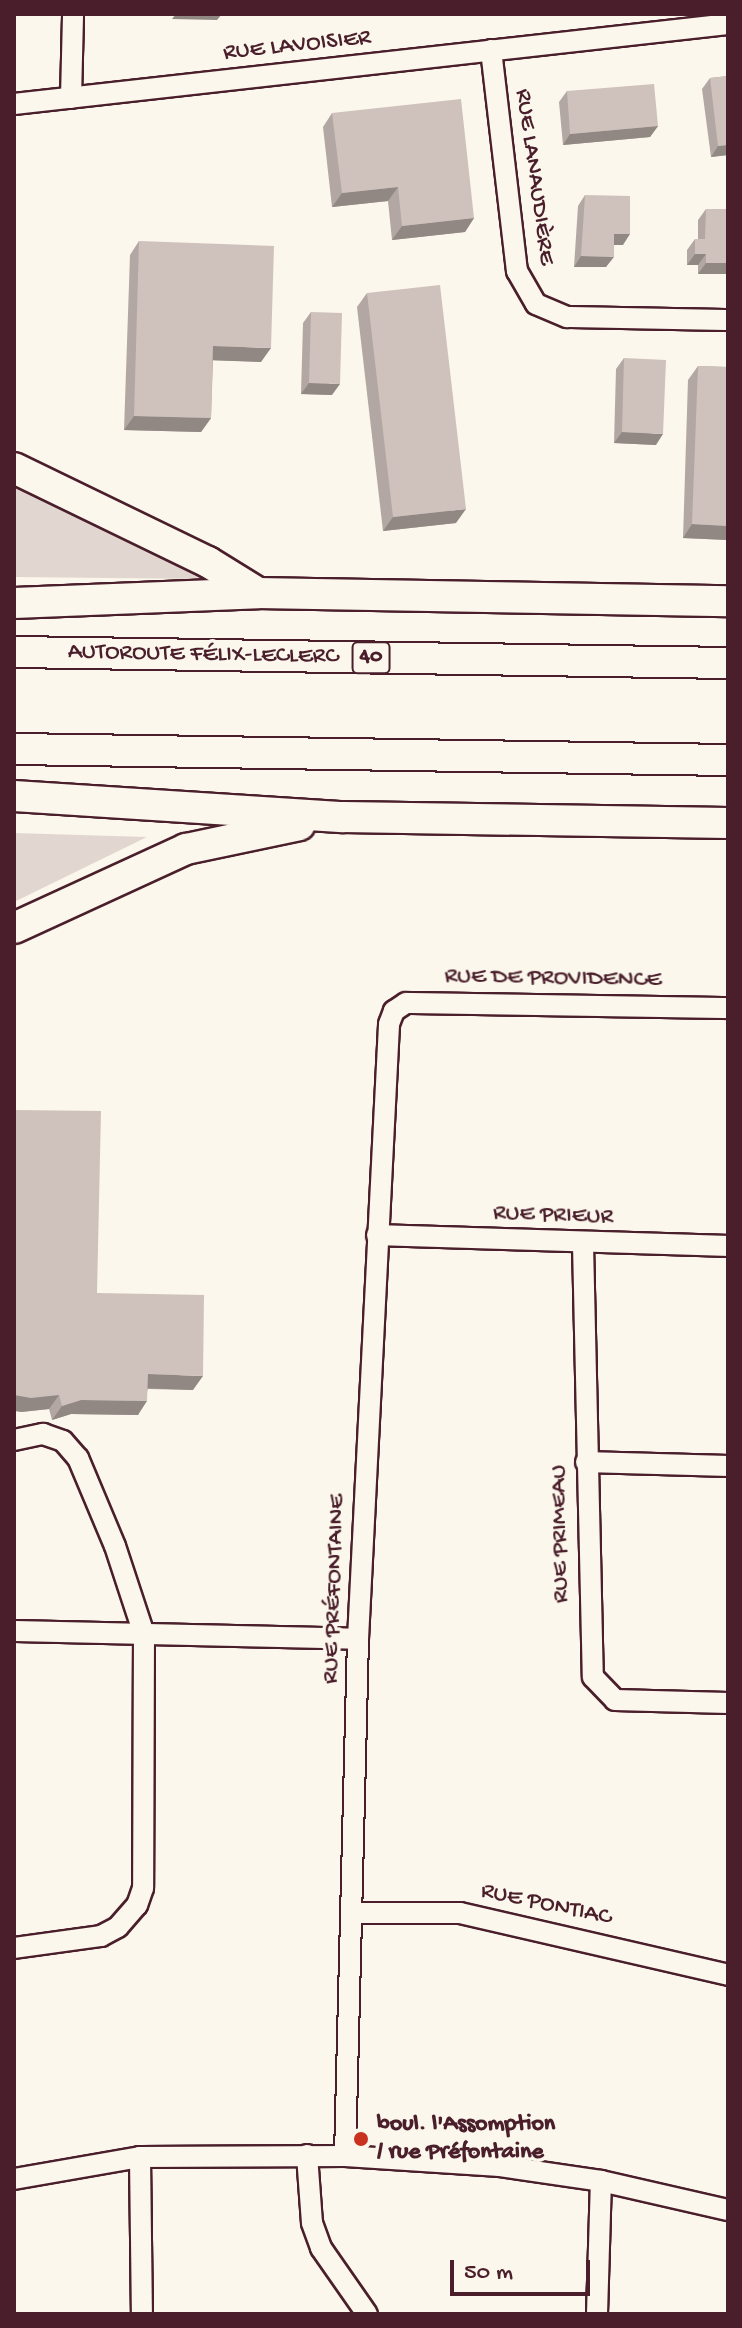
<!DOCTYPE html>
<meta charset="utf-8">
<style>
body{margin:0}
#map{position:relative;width:742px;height:2328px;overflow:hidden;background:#fbf7ec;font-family:"Gochi Hand",sans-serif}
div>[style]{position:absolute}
.green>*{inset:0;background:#e2d7d0}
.roads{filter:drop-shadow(2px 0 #4a1f2b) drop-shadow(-2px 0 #4a1f2b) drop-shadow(0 2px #4a1f2b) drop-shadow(0 -2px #4a1f2b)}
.minor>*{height:20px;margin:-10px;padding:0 10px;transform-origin:10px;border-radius:10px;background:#fbf7ec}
.highway>*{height:30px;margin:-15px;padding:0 15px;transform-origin:15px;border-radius:15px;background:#fbf7ec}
.wall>*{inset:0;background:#b2a7a2}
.shaded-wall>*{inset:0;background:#918884}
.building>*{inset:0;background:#cfc2bc}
.dots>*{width:22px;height:22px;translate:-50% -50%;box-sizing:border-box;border:4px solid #fbf7ec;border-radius:50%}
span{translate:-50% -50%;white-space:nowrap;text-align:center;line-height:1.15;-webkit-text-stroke:7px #fbf7ec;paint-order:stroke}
.shield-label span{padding:2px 6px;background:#fbf7ec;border:2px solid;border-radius:6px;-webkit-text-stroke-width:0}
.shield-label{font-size:22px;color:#4a1f2b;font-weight:700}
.street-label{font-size:24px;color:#4a1f2b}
.poi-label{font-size:24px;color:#4a1f2b;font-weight:700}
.left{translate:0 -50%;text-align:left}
.frame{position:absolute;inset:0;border:16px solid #4a1f2b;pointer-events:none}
.scale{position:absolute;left:450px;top:2260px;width:140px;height:36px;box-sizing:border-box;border:4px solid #4a1f2b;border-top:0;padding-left:10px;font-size:24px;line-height:28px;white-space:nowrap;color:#4a1f2b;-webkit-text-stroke:6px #fbf7ec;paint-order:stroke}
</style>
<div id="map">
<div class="green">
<i style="clip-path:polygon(14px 481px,203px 579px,14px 577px)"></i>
<i style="clip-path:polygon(14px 833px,147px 837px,14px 902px)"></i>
</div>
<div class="roads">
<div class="minor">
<i style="left:491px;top:50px;width:223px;rotate:83.3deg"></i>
<i style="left:517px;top:271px;width:38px;rotate:60deg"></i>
<i style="left:536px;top:304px;width:34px;rotate:23deg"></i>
<i style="left:567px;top:317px;width:161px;rotate:1.1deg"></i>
<i style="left:71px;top:98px;width:84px;rotate:-88.6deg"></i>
<i style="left:14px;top:104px;width:718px;rotate:-6.39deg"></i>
<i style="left:377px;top:1235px;width:351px;rotate:1.8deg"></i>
<i style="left:583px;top:1244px;width:433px;rotate:88.7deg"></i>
<i style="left:593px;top:1677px;width:32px;rotate:46deg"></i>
<i style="left:615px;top:1700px;width:113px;rotate:1.5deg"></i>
<i style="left:14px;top:1440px;width:30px;rotate:-12deg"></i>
<i style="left:43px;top:1434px;width:21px;rotate:19deg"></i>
<i style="left:63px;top:1441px;width:23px;rotate:49deg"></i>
<i style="left:78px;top:1458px;width:95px;rotate:67.2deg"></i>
<i style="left:115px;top:1546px;width:93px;rotate:71.8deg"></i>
<i style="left:144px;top:1634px;width:254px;rotate:90.2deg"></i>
<i style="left:143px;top:1888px;width:18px;rotate:109deg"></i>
<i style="left:137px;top:1905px;width:29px;rotate:131deg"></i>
<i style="left:118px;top:1927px;width:19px;rotate:152deg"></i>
<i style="left:101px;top:1936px;width:88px;rotate:172.1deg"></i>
<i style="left:586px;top:1462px;width:142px;rotate:1.6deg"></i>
<i style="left:14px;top:1631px;width:344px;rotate:1.3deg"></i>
<i style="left:351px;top:1913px;width:109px"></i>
<i style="left:460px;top:1913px;width:275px;rotate:13deg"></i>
<i style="left:307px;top:2155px;width:68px;rotate:85.8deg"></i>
<i style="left:312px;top:2223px;width:27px;rotate:70deg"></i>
<i style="left:321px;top:2248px;width:80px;rotate:55.1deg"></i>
<i style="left:345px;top:2156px;width:517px;rotate:-88.56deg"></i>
<i style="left:358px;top:1639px;width:616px;rotate:-87.11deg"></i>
<i style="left:389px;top:1024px;width:14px;rotate:-69deg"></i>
<i style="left:394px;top:1011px;width:14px;rotate:-34deg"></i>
<i style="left:406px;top:1003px;width:322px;rotate:0.9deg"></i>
<i style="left:140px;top:2157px;width:157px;rotate:89.3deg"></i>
<i style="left:14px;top:2179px;width:128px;rotate:-9.9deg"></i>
<i style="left:140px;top:2157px;width:205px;rotate:-0.3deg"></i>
<i style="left:345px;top:2156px;width:155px;rotate:3.7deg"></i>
<i style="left:500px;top:2166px;width:102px;rotate:8.4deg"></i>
<i style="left:601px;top:2181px;width:130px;rotate:12.9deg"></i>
<i style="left:597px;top:2314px;width:133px;rotate:-88.3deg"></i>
</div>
<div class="highway">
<i style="left:14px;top:468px;width:216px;rotate:25.9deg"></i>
<i style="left:208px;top:562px;width:59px;rotate:31.8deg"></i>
<i style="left:14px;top:603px;width:244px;rotate:-2.3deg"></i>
<i style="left:258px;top:593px;width:470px;rotate:1deg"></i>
<i style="left:14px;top:652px;width:714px;rotate:0.88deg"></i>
<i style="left:14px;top:749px;width:714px;rotate:0.88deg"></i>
<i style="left:14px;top:796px;width:330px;rotate:3.7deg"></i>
<i style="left:343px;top:817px;width:385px;rotate:0.9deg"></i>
<i style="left:14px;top:928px;width:189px;rotate:-24.7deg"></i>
<i style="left:186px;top:849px;width:116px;rotate:-11.9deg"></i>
</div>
</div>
<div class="wall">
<i style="clip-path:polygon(728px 76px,728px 155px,711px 157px,702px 89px,710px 78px)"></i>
<i style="clip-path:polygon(567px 91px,658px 126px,650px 137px,563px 145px,559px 102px)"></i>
<i style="clip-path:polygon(332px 113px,474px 218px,465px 232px,392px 240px,388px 201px,332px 207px,323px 127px)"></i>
<i style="clip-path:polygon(585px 195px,623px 245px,614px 245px,606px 267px,574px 267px,578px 206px)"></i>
<i style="clip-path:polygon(706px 209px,728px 274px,698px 274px,698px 265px,687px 265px,687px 250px,695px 239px,698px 239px,698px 220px)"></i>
<i style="clip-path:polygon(139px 241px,261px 362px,213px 360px,211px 418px,201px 432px,124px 430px,130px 255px)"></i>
<i style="clip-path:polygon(367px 293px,456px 523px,383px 531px,357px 307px)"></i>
<i style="clip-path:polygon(311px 312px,332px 395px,301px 394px,303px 323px)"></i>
<i style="clip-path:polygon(624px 358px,656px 445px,614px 443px,616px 369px)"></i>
<i style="clip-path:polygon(698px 366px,728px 367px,728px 540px,683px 538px,688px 380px)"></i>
<i style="clip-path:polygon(97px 1293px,193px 1390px,148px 1389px,138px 1415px,71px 1414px,52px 1420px,49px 1409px,21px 1412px)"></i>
</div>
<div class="shaded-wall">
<i style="clip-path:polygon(176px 14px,222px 14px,217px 20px,172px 19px)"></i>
<i style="clip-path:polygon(658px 126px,650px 137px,563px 145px,570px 134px)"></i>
<i style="clip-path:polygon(728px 145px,728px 155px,711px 157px,718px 146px)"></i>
<i style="clip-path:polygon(398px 187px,388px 201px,332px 207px,342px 193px)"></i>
<i style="clip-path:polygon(474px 218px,465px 232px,392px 240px,402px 226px)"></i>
<i style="clip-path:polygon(614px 234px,630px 234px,623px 245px,606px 245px)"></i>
<i style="clip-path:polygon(695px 254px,706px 254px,698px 265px,687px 265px)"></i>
<i style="clip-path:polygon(581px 256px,614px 257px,606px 267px,574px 267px)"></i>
<i style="clip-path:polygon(706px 263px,728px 263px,728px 274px,698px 274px)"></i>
<i style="clip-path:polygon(213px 346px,271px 348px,261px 362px,203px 360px)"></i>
<i style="clip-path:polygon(309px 383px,340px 384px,332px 395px,301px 394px)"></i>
<i style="clip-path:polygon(134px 416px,211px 418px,201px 432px,124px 430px)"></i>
<i style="clip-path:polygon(622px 432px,663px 434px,656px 445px,614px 443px)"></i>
<i style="clip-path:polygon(466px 509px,456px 523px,383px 531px,393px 517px)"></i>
<i style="clip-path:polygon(692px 524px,728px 526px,728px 540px,683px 538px)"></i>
<i style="clip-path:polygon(148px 1374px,203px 1376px,193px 1390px,139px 1388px)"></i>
<i style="clip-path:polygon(14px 1395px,59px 1395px,49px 1409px,21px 1412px,14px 1411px)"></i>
<i style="clip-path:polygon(81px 1400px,147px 1401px,138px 1415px,71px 1414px,52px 1420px,62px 1406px)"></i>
</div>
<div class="building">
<i style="clip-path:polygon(728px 76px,728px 145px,718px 146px,710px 78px)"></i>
<i style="clip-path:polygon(654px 84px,658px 126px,570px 134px,567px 91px)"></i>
<i style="clip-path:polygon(461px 99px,474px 218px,402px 226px,398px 187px,342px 193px,332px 113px)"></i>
<i style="clip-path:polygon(585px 195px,630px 196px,630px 234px,614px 234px,614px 257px,581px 256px)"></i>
<i style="clip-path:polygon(706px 209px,728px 209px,728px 263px,706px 263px,706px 254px,695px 254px,695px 239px,705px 239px)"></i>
<i style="clip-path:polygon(139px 241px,274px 246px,271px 348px,213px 346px,211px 418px,134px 416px)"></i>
<i style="clip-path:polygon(440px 285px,466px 509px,393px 517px,367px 293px)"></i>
<i style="clip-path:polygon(311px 312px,342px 313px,340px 384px,309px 383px)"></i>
<i style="clip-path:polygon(624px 358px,666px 360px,663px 434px,622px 432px)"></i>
<i style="clip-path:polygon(698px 366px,728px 367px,728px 526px,692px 524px)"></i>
<i style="clip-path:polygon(14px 1110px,101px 1111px,97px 1293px,204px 1295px,203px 1376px,148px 1374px,147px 1401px,81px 1400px,62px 1406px,59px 1395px,31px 1398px,14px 1395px)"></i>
</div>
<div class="dots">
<i style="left:361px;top:2139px;background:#c8321e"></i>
</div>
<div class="shield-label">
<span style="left:371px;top:658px">40</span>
</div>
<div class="street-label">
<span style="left:297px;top:46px;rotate:-6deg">RUE LAVOISIER</span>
<span style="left:534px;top:177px;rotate:82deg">RUE LANAUDIÈRE</span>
<span style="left:203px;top:655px;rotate:1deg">AUTOROUTE FÉLIX-LECLERC</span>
<span style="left:553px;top:979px;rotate:1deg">RUE DE PROVIDENCE</span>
<span style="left:553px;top:1216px;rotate:2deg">RUE PRIEUR</span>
<span style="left:561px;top:1534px;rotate:-91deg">RUE PRIMEAU</span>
<span style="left:335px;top:1589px;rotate:-88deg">RUE PRÉFONTAINE</span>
<span style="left:546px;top:1905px;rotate:12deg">RUE PONTIAC</span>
</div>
<div class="poi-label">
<span class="left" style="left:377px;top:2139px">boul. l'Assomption<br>/ rue Préfontaine</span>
</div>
<div class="frame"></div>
<div class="scale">50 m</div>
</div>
